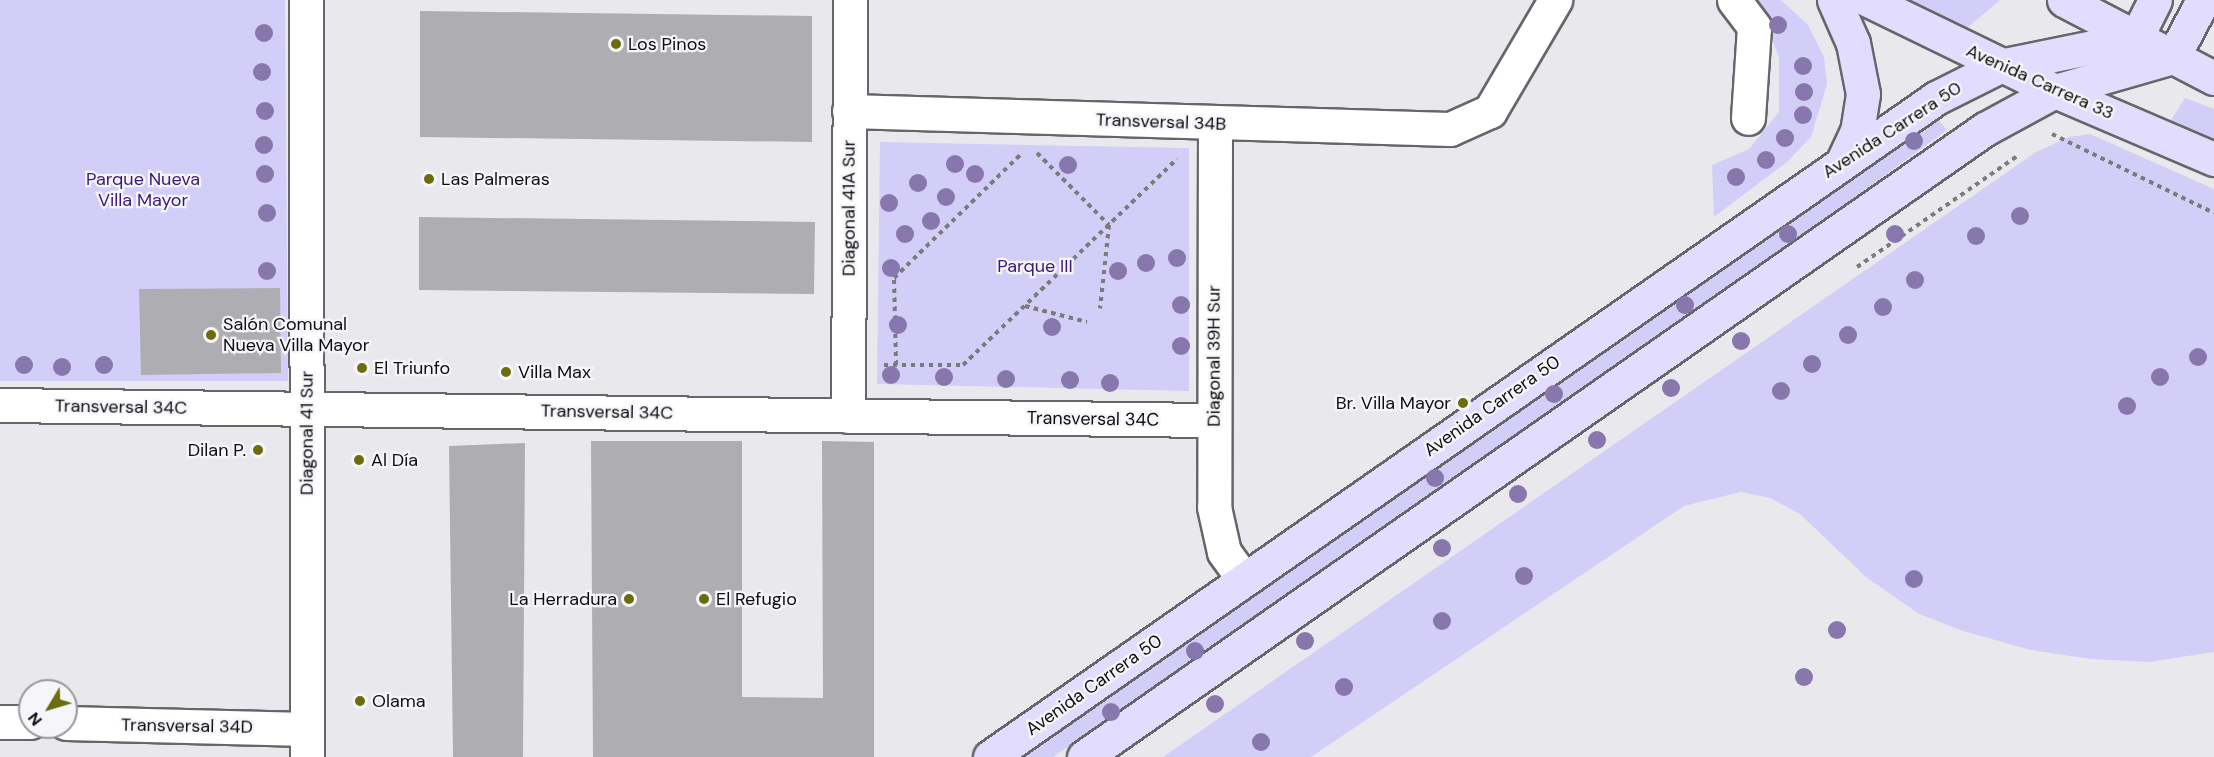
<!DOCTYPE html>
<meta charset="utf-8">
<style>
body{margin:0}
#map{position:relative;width:2214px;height:757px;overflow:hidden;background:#e9e9ed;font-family:"DM Sans",sans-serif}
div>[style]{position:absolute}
.green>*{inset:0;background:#d3cef8}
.building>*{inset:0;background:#aeaeb2}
.path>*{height:4px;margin-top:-2px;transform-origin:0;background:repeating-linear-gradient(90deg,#7b7a7d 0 4.5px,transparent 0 9px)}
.roads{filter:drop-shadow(2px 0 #666569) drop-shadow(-2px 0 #666569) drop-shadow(0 2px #666569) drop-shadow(0 -2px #666569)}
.street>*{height:33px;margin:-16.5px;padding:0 16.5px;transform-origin:16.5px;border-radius:16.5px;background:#fff}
.secondary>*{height:33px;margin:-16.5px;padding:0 16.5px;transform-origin:16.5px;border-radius:16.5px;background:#e2dcfe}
.trees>*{width:18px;height:18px;margin:-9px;border-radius:50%;background:#8877ad}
.dots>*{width:16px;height:16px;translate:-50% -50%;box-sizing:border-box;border:3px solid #f6f6fa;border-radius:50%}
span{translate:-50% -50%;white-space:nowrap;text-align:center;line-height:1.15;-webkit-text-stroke:4.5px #f6f6fa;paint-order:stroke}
.poi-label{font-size:18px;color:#0d0c0e}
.left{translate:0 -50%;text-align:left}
.right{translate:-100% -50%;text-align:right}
.street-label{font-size:18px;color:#0d0c0e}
.park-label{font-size:18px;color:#381978}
.north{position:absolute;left:18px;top:679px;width:60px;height:60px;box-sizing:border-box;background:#f6f6fa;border:2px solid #99989c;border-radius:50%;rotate:232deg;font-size:16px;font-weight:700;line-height:24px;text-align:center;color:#0d0c0e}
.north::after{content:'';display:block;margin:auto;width:21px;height:27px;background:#6b6c0d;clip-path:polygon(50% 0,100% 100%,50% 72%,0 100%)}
</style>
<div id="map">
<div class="green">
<i style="clip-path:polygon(0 0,285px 0,288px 381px,0 381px)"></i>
<i style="clip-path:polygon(1746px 0,1781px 0,1808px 25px,1824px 57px,1827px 84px,1811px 137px,1787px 162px,1714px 217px,1712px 165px,1749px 149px,1779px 112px,1779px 57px,1763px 17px)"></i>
<i style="clip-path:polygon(1908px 0,2000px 0,1967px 28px)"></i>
<i style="clip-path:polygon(2185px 98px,2214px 109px,2214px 141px,2169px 123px)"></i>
<i style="clip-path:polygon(1936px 117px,1947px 130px,1826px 218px,1053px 757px,1025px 757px)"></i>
<i style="clip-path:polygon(2090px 134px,2214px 189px,2214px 652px,2149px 662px,2091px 659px,2031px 650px,1963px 631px,1919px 614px,1866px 577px,1800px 514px,1770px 498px,1741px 492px,1684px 506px,1311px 757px,1163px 757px,2036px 152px,2069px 137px)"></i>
<i style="clip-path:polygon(880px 142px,1189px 148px,1189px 391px,877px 384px)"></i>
</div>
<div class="building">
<i style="clip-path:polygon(420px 11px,812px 16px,812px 142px,420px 137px)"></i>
<i style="clip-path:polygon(419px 217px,815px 222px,814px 294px,419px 290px)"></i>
<i style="clip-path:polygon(280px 288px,281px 373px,141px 375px,139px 289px)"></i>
<i style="clip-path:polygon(591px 441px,742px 441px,742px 697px,823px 698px,822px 441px,874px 442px,874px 757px,593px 757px)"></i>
<i style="clip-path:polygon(525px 443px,523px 757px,453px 757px,449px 446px)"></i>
</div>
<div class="path">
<i style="left:2052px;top:134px;width:180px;rotate:26deg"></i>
<i style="left:1037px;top:153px;width:102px;rotate:45deg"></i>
<i style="left:1109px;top:225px;width:84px;rotate:96.1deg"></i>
<i style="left:1857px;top:267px;width:197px;rotate:-34.7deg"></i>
<i style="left:1025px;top:306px;width:64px;rotate:14.5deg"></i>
<i style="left:884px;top:365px;width:79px"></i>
<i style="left:963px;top:365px;width:297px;rotate:-43.9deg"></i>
<i style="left:896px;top:365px;width:87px;rotate:-91.3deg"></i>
<i style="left:894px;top:278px;width:179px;rotate:-44.3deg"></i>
</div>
<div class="roads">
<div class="street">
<i style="left:306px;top:0;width:757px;rotate:89.92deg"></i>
<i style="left:1734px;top:0;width:34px;rotate:53deg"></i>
<i style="left:1754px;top:27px;width:91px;rotate:93.8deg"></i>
<i style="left:849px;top:111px;width:601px;rotate:1.72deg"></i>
<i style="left:1450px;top:129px;width:44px;rotate:-24.2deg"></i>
<i style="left:1490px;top:111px;width:129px;rotate:-59.6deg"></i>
<i style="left:1215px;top:124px;width:383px;rotate:90.1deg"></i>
<i style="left:1214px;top:507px;width:46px;rotate:77.5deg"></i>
<i style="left:1224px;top:552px;width:34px;rotate:54deg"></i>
<i style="left:0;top:405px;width:1214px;rotate:0.71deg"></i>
<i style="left:848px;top:416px;width:416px;rotate:-89.7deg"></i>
<i style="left:0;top:722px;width:30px"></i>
<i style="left:66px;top:723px;width:241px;rotate:1.4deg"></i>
</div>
<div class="secondary">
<i style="left:1834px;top:0;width:47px;rotate:66.2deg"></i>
<i style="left:1853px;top:43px;width:52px;rotate:78.9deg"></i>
<i style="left:1863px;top:94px;width:37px;rotate:99deg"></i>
<i style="left:1857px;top:131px;width:31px;rotate:115deg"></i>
<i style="left:1868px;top:0;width:208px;rotate:25.9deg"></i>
<i style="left:2055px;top:91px;width:173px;rotate:23.2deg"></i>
<i style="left:2064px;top:0;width:169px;rotate:27.5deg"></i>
<i style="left:2136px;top:38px;width:42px;rotate:-63.4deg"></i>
<i style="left:990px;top:757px;width:1153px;rotate:-34.86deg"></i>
<i style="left:1936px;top:98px;width:72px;rotate:-26.6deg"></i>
<i style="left:2000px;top:66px;width:139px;rotate:-11.6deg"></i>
<i style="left:1084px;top:757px;width:1098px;rotate:-34.88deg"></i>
<i style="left:1985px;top:129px;width:80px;rotate:-28.5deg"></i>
<i style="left:2055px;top:91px;width:123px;rotate:-16.1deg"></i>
<i style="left:2173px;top:57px;width:64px;rotate:-62.2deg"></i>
</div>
</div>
<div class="trees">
<i style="left:1778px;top:25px"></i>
<i style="left:264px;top:33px"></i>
<i style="left:1803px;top:66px"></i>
<i style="left:262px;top:72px"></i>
<i style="left:1804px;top:92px"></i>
<i style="left:265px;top:111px"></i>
<i style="left:1803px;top:115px"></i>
<i style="left:1785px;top:138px"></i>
<i style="left:1914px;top:141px"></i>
<i style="left:264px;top:145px"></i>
<i style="left:1766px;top:160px"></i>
<i style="left:955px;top:164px"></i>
<i style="left:1068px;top:165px"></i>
<i style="left:265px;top:174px"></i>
<i style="left:975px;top:174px"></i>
<i style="left:1736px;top:177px"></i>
<i style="left:918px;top:183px"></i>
<i style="left:946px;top:197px"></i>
<i style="left:889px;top:203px"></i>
<i style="left:267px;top:213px"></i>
<i style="left:2020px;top:216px"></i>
<i style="left:931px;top:221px"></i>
<i style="left:905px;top:234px"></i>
<i style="left:1788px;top:234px"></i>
<i style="left:1895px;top:234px"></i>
<i style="left:1976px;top:236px"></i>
<i style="left:1177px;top:258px"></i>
<i style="left:1146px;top:263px"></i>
<i style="left:891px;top:268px"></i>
<i style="left:267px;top:271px"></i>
<i style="left:1118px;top:271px"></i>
<i style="left:1915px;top:280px"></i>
<i style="left:1181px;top:305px"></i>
<i style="left:1685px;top:305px"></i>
<i style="left:1883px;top:307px"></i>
<i style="left:898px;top:325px"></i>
<i style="left:1052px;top:327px"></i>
<i style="left:1848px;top:335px"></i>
<i style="left:1741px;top:341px"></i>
<i style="left:1181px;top:346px"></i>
<i style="left:2198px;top:357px"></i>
<i style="left:1812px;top:364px"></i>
<i style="left:24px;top:365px"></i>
<i style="left:104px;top:365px"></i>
<i style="left:62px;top:367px"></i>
<i style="left:891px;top:375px"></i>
<i style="left:944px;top:377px"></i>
<i style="left:2160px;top:377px"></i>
<i style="left:1006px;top:379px"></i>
<i style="left:1070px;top:380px"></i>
<i style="left:1110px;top:383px"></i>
<i style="left:1671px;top:388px"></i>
<i style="left:1781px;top:391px"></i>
<i style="left:1554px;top:394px"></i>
<i style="left:2127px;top:406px"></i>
<i style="left:1597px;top:440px"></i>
<i style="left:1435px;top:478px"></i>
<i style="left:1518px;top:494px"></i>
<i style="left:1442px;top:548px"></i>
<i style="left:1524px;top:576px"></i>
<i style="left:1914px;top:579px"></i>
<i style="left:1442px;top:621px"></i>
<i style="left:1837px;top:630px"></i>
<i style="left:1305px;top:641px"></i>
<i style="left:1195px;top:651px"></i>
<i style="left:1804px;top:677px"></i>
<i style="left:1344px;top:687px"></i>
<i style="left:1215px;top:704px"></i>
<i style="left:1111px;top:712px"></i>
<i style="left:1261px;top:742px"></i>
</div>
<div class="dots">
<i style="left:616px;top:44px;background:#6b6c0d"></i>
<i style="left:429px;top:179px;background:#6b6c0d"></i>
<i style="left:211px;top:335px;background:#6b6c0d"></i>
<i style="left:362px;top:368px;background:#6b6c0d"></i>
<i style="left:506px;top:372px;background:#6b6c0d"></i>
<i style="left:1463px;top:403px;background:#6b6c0d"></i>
<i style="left:258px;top:450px;background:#6b6c0d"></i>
<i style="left:359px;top:460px;background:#6b6c0d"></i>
<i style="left:629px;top:599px;background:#6b6c0d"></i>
<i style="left:704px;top:599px;background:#6b6c0d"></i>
<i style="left:360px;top:701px;background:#6b6c0d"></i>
</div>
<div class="poi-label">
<span class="left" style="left:628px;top:44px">Los Pinos</span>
<span class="left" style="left:441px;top:179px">Las Palmeras</span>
<span class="left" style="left:223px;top:335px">Salón Comunal<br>Nueva Villa Mayor</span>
<span class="left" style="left:374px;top:368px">El Triunfo</span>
<span class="left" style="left:518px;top:372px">Villa Max</span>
<span class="right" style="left:1451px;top:403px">Br. Villa Mayor</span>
<span class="right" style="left:246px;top:450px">Dilan P.</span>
<span class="left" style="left:371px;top:460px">Al Día</span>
<span class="right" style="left:617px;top:599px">La Herradura</span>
<span class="left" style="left:716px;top:599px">El Refugio</span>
<span class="left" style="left:372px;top:701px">Olama</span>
</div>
<div class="street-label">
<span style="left:2040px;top:82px;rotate:24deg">Avenida Carrera 33</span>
<span style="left:1161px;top:122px;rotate:2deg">Transversal 34B</span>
<span style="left:1892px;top:130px;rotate:-33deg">Avenida Carrera 50</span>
<span style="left:849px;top:208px;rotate:-90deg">Diagonal 41A Sur</span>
<span style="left:1214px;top:356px;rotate:-90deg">Diagonal 39H Sur</span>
<span style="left:1492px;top:406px;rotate:-35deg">Avenida Carrera 50</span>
<span style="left:121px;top:407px;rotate:1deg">Transversal 34C</span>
<span style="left:607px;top:412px;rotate:1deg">Transversal 34C</span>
<span style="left:1093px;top:419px;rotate:1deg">Transversal 34C</span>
<span style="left:307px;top:433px;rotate:-90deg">Diagonal 41 Sur</span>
<span style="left:1094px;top:685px;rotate:-35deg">Avenida Carrera 50</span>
<span style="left:187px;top:726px;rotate:1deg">Transversal 34D</span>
</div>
<div class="park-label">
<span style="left:143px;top:190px">Parque Nueva<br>Villa Mayor</span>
<span style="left:1035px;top:266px">Parque III</span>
</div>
<div class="north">N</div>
</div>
